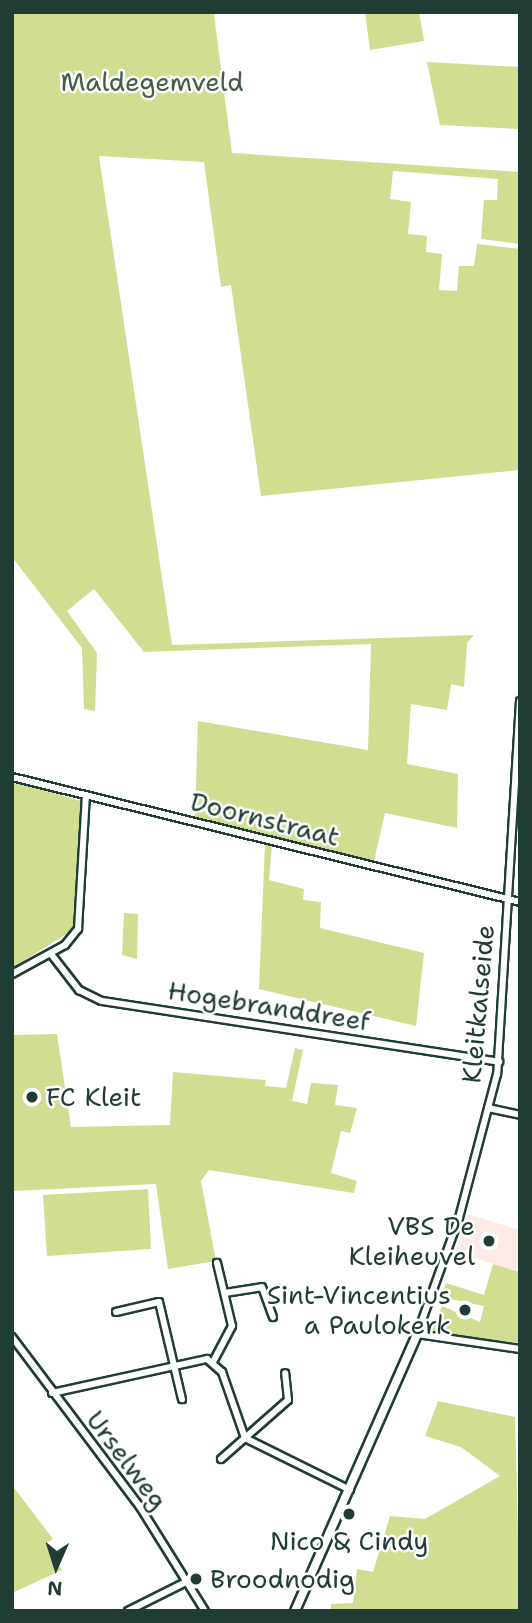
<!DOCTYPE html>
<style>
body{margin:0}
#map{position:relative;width:532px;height:1623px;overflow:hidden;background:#fff;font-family:"Shantell Sans",sans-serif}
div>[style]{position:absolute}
.built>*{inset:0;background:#fcebe6}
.green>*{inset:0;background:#d1dd91}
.roads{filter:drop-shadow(2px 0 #1f3d34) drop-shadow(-2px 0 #1f3d34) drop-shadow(0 2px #1f3d34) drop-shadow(0 -2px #1f3d34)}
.minor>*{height:6px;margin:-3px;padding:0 3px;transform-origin:3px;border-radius:3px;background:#fff}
.tertiary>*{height:8px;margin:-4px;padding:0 4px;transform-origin:4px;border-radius:4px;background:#fff}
.dots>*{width:19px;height:19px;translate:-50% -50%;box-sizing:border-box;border:4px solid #fff;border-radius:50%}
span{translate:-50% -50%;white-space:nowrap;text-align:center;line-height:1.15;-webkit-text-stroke:5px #fff;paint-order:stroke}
.park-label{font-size:26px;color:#435d47}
.street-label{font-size:26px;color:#1f3d34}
.poi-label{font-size:26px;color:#1f3d34}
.left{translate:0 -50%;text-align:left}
.right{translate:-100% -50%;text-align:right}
.frame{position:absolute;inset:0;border:14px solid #1f3d34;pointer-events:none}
.north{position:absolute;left:21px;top:1532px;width:70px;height:70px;-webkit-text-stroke:5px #fff;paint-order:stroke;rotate:183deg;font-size:19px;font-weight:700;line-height:28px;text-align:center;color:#1f3d34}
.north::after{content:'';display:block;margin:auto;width:24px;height:32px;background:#1f3d34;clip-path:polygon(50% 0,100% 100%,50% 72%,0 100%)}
</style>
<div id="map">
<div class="built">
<i style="clip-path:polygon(467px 1214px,520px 1230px,520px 1272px,456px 1252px)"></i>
</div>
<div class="green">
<i style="clip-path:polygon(12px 12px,222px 12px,214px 15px,232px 153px,520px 172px,520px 244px,481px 239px,484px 200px,497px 200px,498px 179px,393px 171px,390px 199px,411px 202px,408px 234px,427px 236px,426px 252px,442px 254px,439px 290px,457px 291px,459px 266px,474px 266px,477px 244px,520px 249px,520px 470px,261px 496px,231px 285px,221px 287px,204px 162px,99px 156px,172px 645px,474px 635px,467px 643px,464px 687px,451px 684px,447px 710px,411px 704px,407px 764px,458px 774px,457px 828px,385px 813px,374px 861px,195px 818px,198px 721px,368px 750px,371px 644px,144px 652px,94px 589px,67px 611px,97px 653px,95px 711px,84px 709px,82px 648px,12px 557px)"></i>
<i style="clip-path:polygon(365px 12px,419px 12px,424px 41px,370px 50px)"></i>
<i style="clip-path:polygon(427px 62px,520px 67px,520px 129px,440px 125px)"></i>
<i style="clip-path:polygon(12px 780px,81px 801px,73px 930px,12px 968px)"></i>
<i style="clip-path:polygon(265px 844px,272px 846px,269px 880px,304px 889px,303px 900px,321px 902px,320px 928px,424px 953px,416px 1026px,259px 989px)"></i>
<i style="clip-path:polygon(124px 913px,138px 914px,137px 959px,122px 955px)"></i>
<i style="clip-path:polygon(57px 1034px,71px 1127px,170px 1125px,173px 1072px,266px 1080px,265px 1086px,286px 1088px,295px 1048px,303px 1050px,292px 1101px,307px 1104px,311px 1083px,338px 1085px,335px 1105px,357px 1108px,350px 1133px,341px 1131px,331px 1173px,357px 1181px,354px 1193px,209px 1170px,201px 1181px,216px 1261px,168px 1269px,156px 1184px,12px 1191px,12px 1035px)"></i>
<i style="clip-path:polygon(148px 1189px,151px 1249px,47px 1256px,43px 1195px)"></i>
<i style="clip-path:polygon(493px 1264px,520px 1272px,520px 1343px,431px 1333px,442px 1306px,480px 1322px,484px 1306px,445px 1298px,444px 1288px,446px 1283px,484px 1295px)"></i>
<i style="clip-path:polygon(438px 1401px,515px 1417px,520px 1611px,331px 1611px,331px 1604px,353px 1603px,357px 1569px,373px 1572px,390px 1516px,425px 1519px,500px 1476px,461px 1447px,425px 1436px)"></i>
<i style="clip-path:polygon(12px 1485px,53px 1539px,46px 1543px,62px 1570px,12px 1593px)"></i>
</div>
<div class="roads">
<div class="minor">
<i style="left:520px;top:701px;width:374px;rotate:93.5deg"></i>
<i style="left:497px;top:1074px;width:149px;rotate:104.8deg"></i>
<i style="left:459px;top:1218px;width:123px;rotate:109.9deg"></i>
<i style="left:417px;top:1334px;width:104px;rotate:8.3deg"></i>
<i style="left:12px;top:777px;width:523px;rotate:13.82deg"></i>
<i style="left:51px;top:954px;width:46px;rotate:52.1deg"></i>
<i style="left:79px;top:990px;width:25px;rotate:26deg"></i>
<i style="left:102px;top:1001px;width:402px;rotate:8.7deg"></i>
<i style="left:12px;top:974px;width:60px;rotate:-28.7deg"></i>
<i style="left:65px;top:945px;width:21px;rotate:-51deg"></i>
<i style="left:78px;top:929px;width:134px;rotate:-86.6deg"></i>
<i style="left:488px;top:1108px;width:33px;rotate:12deg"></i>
<i style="left:225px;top:1293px;width:37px;rotate:-9deg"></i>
<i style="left:262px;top:1287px;width:32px;rotate:70deg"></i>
<i style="left:116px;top:1312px;width:44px;rotate:-13.1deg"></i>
<i style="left:159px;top:1302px;width:100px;rotate:76.7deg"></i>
<i style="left:12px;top:1337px;width:213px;rotate:53deg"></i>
<i style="left:140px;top:1507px;width:123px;rotate:58deg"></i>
<i style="left:213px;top:1362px;width:41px;rotate:-62.2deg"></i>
<i style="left:232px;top:1326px;width:65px;rotate:-103.4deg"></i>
<i style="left:52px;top:1393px;width:159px;rotate:-12.4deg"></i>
<i style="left:207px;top:1359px;width:20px;rotate:41deg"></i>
<i style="left:222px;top:1372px;width:70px;rotate:70.8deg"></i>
<i style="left:245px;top:1438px;width:117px;rotate:26.3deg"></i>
<i style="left:221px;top:1459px;width:89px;rotate:-41.4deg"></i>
<i style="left:288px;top:1400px;width:27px;rotate:-96deg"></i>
<i style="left:128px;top:1611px;width:67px;rotate:-26.6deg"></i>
</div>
<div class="tertiary">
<i style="left:295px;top:1611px;width:303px;rotate:-66.2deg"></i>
</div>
</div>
<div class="dots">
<i style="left:32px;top:1097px;background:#1f3d34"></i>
<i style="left:489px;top:1241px;background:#1f3d34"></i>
<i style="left:465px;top:1310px;background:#1f3d34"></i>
<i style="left:349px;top:1514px;background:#1f3d34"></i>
<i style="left:196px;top:1579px;background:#1f3d34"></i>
</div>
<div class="park-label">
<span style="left:152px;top:82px">Maldegemveld</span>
</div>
<div class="street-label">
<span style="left:265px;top:819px;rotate:14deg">Doornstraat</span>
<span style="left:478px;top:1004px;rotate:-85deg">Kleitkalseide</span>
<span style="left:269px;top:1006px;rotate:9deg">Hogebranddreef</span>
<span style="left:127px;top:1460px;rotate:53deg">Urselweg</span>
</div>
<div class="poi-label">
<span class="left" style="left:46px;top:1097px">FC Kleit</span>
<span class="right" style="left:475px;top:1241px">VBS De<br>Kleiheuvel</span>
<span class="right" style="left:451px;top:1310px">Sint-Vincentius<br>a Paulokerk</span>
<span style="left:349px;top:1541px">Nico &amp; Cindy</span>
<span class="left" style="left:210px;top:1579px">Broodnodig</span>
</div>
<div class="frame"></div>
<div class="north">N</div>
</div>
